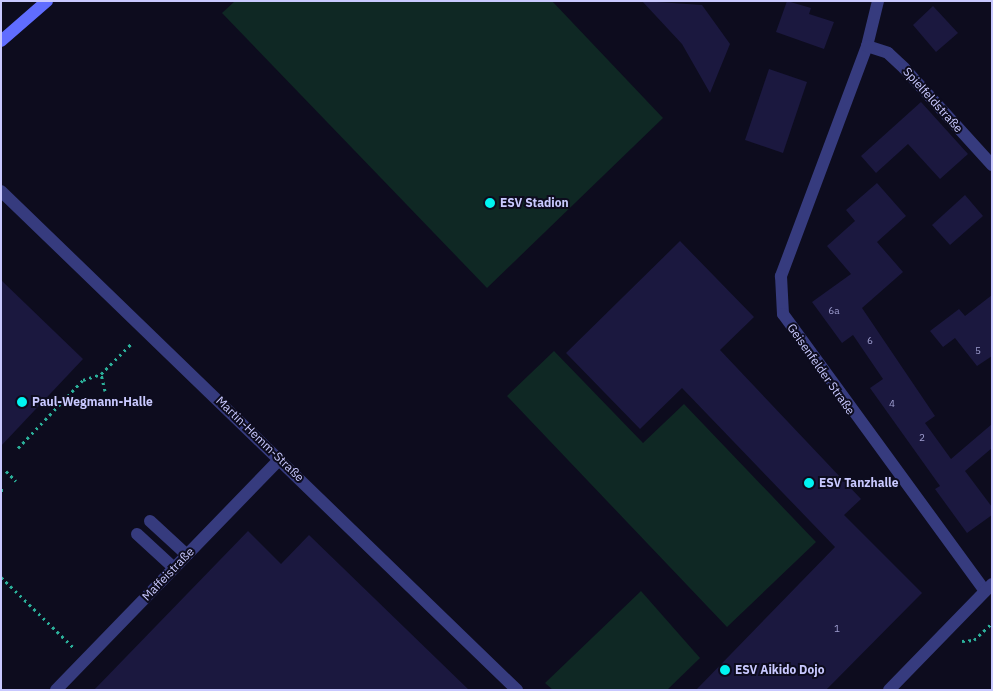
<!DOCTYPE html>
<meta charset="utf-8">
<style>
body{margin:0}
#map{position:relative;width:993px;height:691px;overflow:hidden;background:#0d0c1e;font-family:"IBM Plex Sans",sans-serif}
div>[style]{position:absolute}
.green>*{inset:0;background:#0f2824}
.building>*{inset:0;background:#1b183f}
.path>*{height:3px;margin-top:-1.5px;transform-origin:0;background:repeating-linear-gradient(90deg,#2bb09a 0 2.5px,transparent 0 6.5px)}
.lane>*{height:12px;margin:-6px;padding:0 6px;transform-origin:6px;border-radius:6px;background:#363b7e}
.street>*{height:12px;margin:-6px;padding:0 6px;transform-origin:6px;border-radius:6px;background:#363b7e}
.secondary>*{height:12px;margin:-6px;padding:0 6px;transform-origin:6px;border-radius:6px;background:#606dff}
.dots>*{width:14px;height:14px;translate:-50% -50%;box-sizing:border-box;border:2px solid #0d0c1e;border-radius:50%}
span{translate:-50% -50%;white-space:nowrap;text-align:center;line-height:1.15;-webkit-text-stroke:4px #0d0c1e;paint-order:stroke}
.number-label{font-size:10px;color:#9e9dcf}
.number-label span{-webkit-text-stroke-width:0}
.street-label{font-size:12px;color:#c9c9ff}
.poi-label{font-size:12px;color:#c9c9ff;font-weight:700}
.left{translate:0 -50%;text-align:left}
.frame{position:absolute;inset:0;border:2px solid #c9c9ff;pointer-events:none}
</style>
<div id="map">
<div class="green">
<i style="clip-path:polygon(235px 1px,552px 1px,663px 118px,487px 288px,222px 13px)"></i>
<i style="clip-path:polygon(554px 351px,643px 443px,684px 404px,816px 542px,727px 627px,507px 396px)"></i>
<i style="clip-path:polygon(641px 591px,700px 658px,667px 690px,553px 690px,545px 683px)"></i>
</div>
<div class="building">
<i style="clip-path:polygon(642px 1px,702px 5px,730px 44px,710px 93px,682px 44px)"></i>
<i style="clip-path:polygon(787px 1px,811px 8px,809px 14px,834px 22px,824px 49px,776px 32px)"></i>
<i style="clip-path:polygon(933px 6px,958px 33px,936px 52px,913px 25px)"></i>
<i style="clip-path:polygon(769px 69px,807px 82px,783px 153px,745px 140px)"></i>
<i style="clip-path:polygon(921px 102px,968px 154px,940px 179px,908px 144px,876px 173px,861px 156px)"></i>
<i style="clip-path:polygon(877px 183px,906px 216px,877px 242px,903px 272px,862px 308px,935px 416px,925px 423px,951px 459px,992px 424px,992px 448px,965px 471px,992px 507px,992px 515px,967px 533px,935px 489px,940px 486px,870px 388px,883px 379px,853px 335px,842px 343px,812px 302px,851px 274px,827px 246px,855px 221px,846px 210px)"></i>
<i style="clip-path:polygon(965px 195px,983px 216px,950px 245px,932px 225px)"></i>
<i style="clip-path:polygon(680px 241px,754px 317px,720px 350px,861px 499px,844px 515px,922px 593px,826px 690px,696px 690px,835px 547px,682px 388px,640px 429px,566px 353px)"></i>
<i style="clip-path:polygon(1px 280px,83px 359px,1px 446px)"></i>
<i style="clip-path:polygon(992px 295px,992px 356px,977px 366px,955px 338px,943px 347px,930px 331px,959px 309px,965px 316px)"></i>
<i style="clip-path:polygon(248px 531px,281px 564px,309px 535px,469px 690px,94px 690px)"></i>
</div>
<div class="path">
<i style="left:105px;top:391px;width:17px;rotate:-103deg"></i>
<i style="left:101px;top:374px;width:44px;rotate:-45deg"></i>
<i style="left:18px;top:448px;width:94px;rotate:-46.3deg"></i>
<i style="left:83px;top:380px;width:19px;rotate:-18deg"></i>
<i style="left:6px;top:471px;width:14px;rotate:45deg"></i>
<i style="left:1px;top:490px;width:6px"></i>
<i style="left:1px;top:577px;width:102px;rotate:44.2deg"></i>
<i style="left:962px;top:641px;width:12px;rotate:-5deg"></i>
<i style="left:974px;top:640px;width:25px;rotate:-43deg"></i>
</div>
<div class="lane">
<i style="left:150px;top:521px;width:50px;rotate:42.6deg"></i>
<i style="left:137px;top:534px;width:50px;rotate:42.6deg"></i>
</div>
<div class="street">
<i style="left:878px;top:1px;width:46px;rotate:103.7deg"></i>
<i style="left:867px;top:46px;width:246px;rotate:110.5deg"></i>
<i style="left:781px;top:276px;width:38px;rotate:87deg"></i>
<i style="left:783px;top:314px;width:343px;rotate:53.9deg"></i>
<i style="left:867px;top:46px;width:22px;rotate:18deg"></i>
<i style="left:888px;top:53px;width:22px;rotate:43deg"></i>
<i style="left:904px;top:68px;width:131px;rotate:47.8deg"></i>
<i style="left:1px;top:191px;width:718px;rotate:44.04deg"></i>
<i style="left:56px;top:690px;width:322px;rotate:-45.9deg"></i>
<i style="left:889px;top:690px;width:148px;rotate:-45.8deg"></i>
</div>
<div class="secondary">
<i style="left:1px;top:41px;width:61px;rotate:-41deg"></i>
</div>
<div class="dots">
<i style="left:490px;top:203px;background:#00f4f2"></i>
<i style="left:22px;top:402px;background:#00f4f2"></i>
<i style="left:809px;top:483px;background:#00f4f2"></i>
<i style="left:725px;top:670px;background:#00f4f2"></i>
</div>
<div class="number-label">
<span style="left:834px;top:311px">6a</span>
<span style="left:870px;top:341px">6</span>
<span style="left:978px;top:351px">5</span>
<span style="left:892px;top:404px">4</span>
<span style="left:922px;top:438px">2</span>
<span style="left:837px;top:629px">1</span>
</div>
<div class="street-label">
<span style="left:933px;top:100px;rotate:48deg">Spielfeldstraße</span>
<span style="left:821px;top:369px;rotate:55deg">Geisenfelder Straße</span>
<span style="left:260px;top:439px;rotate:44deg">Martin-Hemm-Straße</span>
<span style="left:168px;top:574px;rotate:-46deg">Maffeistraße</span>
</div>
<div class="poi-label">
<span class="left" style="left:500px;top:203px">ESV Stadion</span>
<span class="left" style="left:32px;top:402px">Paul-Wegmann-Halle</span>
<span class="left" style="left:819px;top:483px">ESV Tanzhalle</span>
<span class="left" style="left:735px;top:670px">ESV Aikido Dojo</span>
</div>
<div class="frame"></div>
</div>
